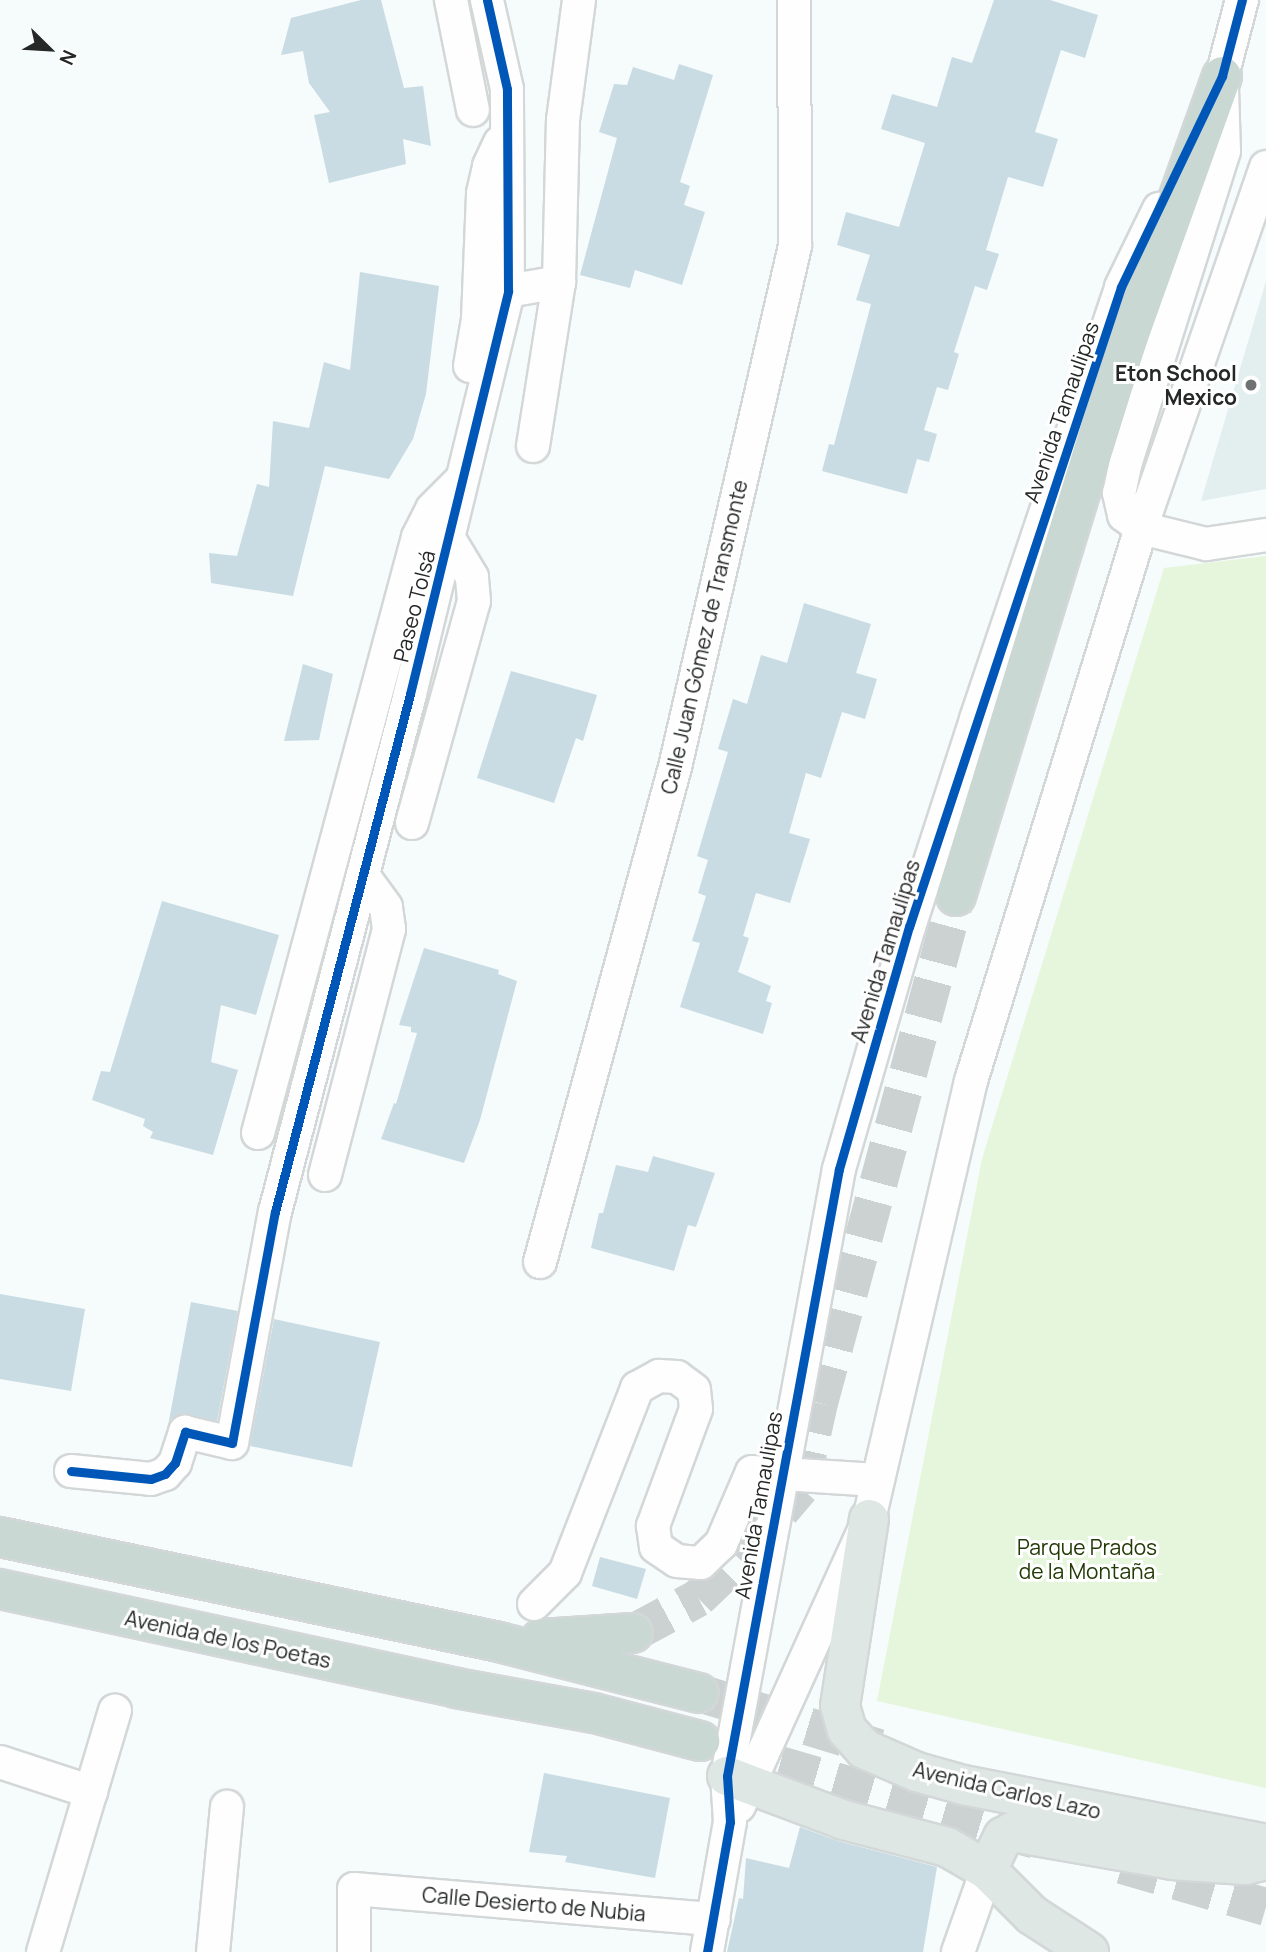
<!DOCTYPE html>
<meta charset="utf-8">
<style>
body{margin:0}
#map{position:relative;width:1266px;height:1952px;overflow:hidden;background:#f6fbfb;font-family:Manrope,sans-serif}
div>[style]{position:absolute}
.built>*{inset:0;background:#e3eeef}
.green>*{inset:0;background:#e6f6dc}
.building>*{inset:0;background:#c9dce4}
.highway-tunnel>*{height:38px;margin-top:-19px;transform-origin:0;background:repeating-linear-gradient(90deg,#ccd1d1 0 38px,transparent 0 57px)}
.roads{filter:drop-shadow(2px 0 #d3d7d7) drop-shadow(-2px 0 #d3d7d7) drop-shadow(0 2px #d3d7d7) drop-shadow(0 -2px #d3d7d7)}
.minor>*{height:32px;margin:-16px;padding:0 16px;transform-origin:16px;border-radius:16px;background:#fefefe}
.major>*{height:38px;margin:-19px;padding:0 19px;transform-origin:19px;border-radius:19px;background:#dee7e4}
.highway>*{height:38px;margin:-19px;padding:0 19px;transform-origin:19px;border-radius:19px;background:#cad8d3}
.cycleway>*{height:9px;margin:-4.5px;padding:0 4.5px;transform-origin:4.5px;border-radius:4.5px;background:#0057b8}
.dots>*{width:19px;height:19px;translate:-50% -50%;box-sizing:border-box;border:4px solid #fff;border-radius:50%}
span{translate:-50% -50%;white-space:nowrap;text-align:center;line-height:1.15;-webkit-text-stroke:6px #fff;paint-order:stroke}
.poi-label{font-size:21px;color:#262828;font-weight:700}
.right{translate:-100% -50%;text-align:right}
.street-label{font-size:21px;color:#262828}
.park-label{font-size:21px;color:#223a05}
.north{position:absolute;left:14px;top:14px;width:70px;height:70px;-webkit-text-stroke:5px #fff;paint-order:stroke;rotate:114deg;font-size:19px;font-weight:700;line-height:28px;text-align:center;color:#262828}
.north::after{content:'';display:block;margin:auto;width:24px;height:32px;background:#262828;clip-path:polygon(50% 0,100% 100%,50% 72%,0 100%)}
</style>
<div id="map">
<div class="built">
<i style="clip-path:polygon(1266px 281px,1266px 489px,1201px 501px)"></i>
</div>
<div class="green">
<i style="clip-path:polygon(1266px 556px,1266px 1788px,877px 1701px,982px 1159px,1164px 568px)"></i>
</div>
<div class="building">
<i style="clip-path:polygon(361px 0,381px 0,404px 88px,423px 86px,431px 146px,403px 139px,406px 164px,329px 183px,314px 115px,330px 112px,309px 83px,303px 51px,281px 55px,291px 18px)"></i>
<i style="clip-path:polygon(994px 0,1050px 0,1098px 15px,1085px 58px,1061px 50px,1035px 132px,1058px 139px,1043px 187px,1008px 177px,986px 250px,999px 254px,987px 290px,975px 286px,954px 352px,959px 354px,948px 390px,937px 387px,924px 430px,937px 434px,929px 462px,917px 459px,907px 494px,822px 471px,829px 444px,834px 445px,871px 304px,856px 300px,870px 255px,837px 245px,846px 212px,899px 227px,925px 143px,881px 129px,892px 94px,937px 107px,952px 57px,972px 63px)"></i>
<i style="clip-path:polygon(679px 64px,713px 75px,680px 182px,690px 186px,684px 205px,705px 212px,682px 285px,635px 270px,630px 288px,580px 275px,617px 138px,599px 132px,614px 84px,627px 85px,633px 67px,674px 80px)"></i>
<i style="clip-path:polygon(360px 272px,439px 286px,426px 394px,413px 439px,389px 479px,325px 466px,293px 596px,211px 583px,209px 553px,237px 556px,257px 484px,269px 487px,273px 421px,309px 428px,324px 362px,350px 370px)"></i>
<i style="clip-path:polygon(804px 603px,871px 624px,856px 673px,877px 679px,865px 719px,842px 712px,821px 778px,806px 773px,789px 833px,810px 839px,790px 903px,756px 893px,743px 936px,749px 938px,738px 972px,771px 986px,766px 1001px,772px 1003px,763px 1034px,680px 1007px,700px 943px,692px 941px,706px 896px,698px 893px,708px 860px,697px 856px,728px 752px,718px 749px,733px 699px,747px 704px,761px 655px,787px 663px)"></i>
<i style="clip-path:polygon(303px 664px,333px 674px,319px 740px,284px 741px)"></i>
<i style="clip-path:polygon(511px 671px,597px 695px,583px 741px,576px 738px,554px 803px,477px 778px)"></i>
<i style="clip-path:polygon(162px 901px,279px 935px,256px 1015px,221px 1005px,211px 1062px,238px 1070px,213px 1155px,150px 1138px,153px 1132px,143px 1126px,145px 1119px,92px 1100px,101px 1071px,110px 1072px)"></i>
<i style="clip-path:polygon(424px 948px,499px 970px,498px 974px,517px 981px,480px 1120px,464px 1163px,381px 1139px,394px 1103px,396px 1104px,417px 1033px,411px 1032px,411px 1027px,399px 1025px)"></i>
<i style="clip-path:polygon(653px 1156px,715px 1173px,696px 1227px,688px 1225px,674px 1271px,591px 1248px,599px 1213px,603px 1213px,616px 1165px,648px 1172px)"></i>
<i style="clip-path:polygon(0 1294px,85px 1309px,71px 1391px,0 1379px)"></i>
<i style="clip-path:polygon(191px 1302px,238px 1311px,217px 1421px,181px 1414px,168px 1426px)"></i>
<i style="clip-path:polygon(274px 1319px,380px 1342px,352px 1467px,250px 1446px)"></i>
<i style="clip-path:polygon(600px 1557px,646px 1569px,637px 1599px,592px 1586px)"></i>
<i style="clip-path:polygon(544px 1773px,670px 1798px,655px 1878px,565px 1862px,567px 1856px,529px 1852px)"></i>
<i style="clip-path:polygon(800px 1827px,838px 1841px,937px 1867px,923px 1952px,727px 1952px,739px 1898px,743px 1899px,746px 1858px,789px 1868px)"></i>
</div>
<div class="highway-tunnel">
<i style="left:633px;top:1633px;width:74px;rotate:-28.3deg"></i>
<i style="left:698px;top:1598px;width:64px;rotate:-43.7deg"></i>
<i style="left:744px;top:1554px;width:87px;rotate:-49.7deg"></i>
<i style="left:800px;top:1488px;width:87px;rotate:-77.4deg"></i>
<i style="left:819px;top:1403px;width:525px;rotate:-74.88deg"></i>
<i style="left:699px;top:1693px;width:188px;rotate:17deg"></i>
<i style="left:725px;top:1749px;width:325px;rotate:16.3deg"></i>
<i style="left:1122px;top:1865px;width:150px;rotate:16.3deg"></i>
</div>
<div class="roads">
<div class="minor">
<i style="left:451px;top:0;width:112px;rotate:78.7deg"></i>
<i style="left:1222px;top:88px;width:63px;rotate:88.2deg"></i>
<i style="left:1224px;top:151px;width:325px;rotate:107.5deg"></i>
<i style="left:1126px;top:461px;width:33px;rotate:102deg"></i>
<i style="left:1119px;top:493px;width:23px;rotate:77deg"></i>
<i style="left:1124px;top:515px;width:21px;rotate:37deg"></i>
<i style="left:1141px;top:528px;width:67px;rotate:13.8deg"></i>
<i style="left:1206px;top:544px;width:61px;rotate:-8.5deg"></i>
<i style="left:1213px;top:96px;width:22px;rotate:-66deg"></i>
<i style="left:1222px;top:76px;width:79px;rotate:-75.3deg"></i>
<i style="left:508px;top:291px;width:52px;rotate:-10deg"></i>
<i style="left:559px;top:282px;width:162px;rotate:-88.6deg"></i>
<i style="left:563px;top:120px;width:121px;rotate:-82.4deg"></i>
<i style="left:470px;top:366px;width:48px;rotate:-80.3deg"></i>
<i style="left:478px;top:319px;width:126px;rotate:-87.7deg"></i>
<i style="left:483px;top:193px;width:28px;rotate:-77deg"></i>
<i style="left:489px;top:166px;width:26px;rotate:-65deg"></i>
<i style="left:533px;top:446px;width:166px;rotate:-81deg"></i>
<i style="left:412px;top:823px;width:230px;rotate:-74.4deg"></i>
<i style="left:474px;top:601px;width:24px;rotate:-95deg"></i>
<i style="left:472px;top:577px;width:47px;rotate:-121deg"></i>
<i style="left:258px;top:1133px;width:617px;rotate:-74.97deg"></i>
<i style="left:418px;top:537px;width:31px;rotate:-63deg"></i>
<i style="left:432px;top:509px;width:42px;rotate:-45deg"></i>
<i style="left:325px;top:1175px;width:254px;rotate:-75.4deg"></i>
<i style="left:389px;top:929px;width:22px;rotate:-98deg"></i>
<i style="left:386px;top:907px;width:39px;rotate:-126deg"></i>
<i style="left:540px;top:1262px;width:513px;rotate:-74.74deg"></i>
<i style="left:675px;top:767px;width:535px;rotate:-77.03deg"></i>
<i style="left:795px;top:246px;width:246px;rotate:-90.2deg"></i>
<i style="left:71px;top:1471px;width:80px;rotate:5.7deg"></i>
<i style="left:151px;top:1479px;width:15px;rotate:-20deg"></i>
<i style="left:165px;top:1474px;width:15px;rotate:-48deg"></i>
<i style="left:175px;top:1463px;width:33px;rotate:-72deg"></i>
<i style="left:185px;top:1432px;width:48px;rotate:13.2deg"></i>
<i style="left:232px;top:1443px;width:235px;rotate:-79.5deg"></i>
<i style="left:275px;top:1212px;width:535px;rotate:-75.39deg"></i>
<i style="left:410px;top:694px;width:415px;rotate:-76.3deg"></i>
<i style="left:508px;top:291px;width:202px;rotate:-90.3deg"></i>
<i style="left:507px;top:89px;width:91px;rotate:-102.7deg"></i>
<i style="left:534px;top:1604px;width:44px;rotate:-45deg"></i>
<i style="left:565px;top:1573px;width:199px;rotate:-68.7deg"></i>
<i style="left:637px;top:1388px;width:25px;rotate:-29deg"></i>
<i style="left:659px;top:1376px;width:18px;rotate:3deg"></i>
<i style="left:677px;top:1377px;width:21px;rotate:37deg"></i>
<i style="left:694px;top:1390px;width:19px;rotate:84deg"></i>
<i style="left:696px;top:1409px;width:125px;rotate:110.2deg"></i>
<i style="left:653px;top:1526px;width:21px;rotate:82deg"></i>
<i style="left:656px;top:1547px;width:25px;rotate:34deg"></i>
<i style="left:677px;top:1561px;width:24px;rotate:5deg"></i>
<i style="left:701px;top:1563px;width:28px;rotate:-44deg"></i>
<i style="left:721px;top:1544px;width:78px;rotate:-66.7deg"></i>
<i style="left:752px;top:1472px;width:125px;rotate:3.7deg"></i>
<i style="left:0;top:1762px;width:96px;rotate:18.2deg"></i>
<i style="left:739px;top:1806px;width:315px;rotate:-65.6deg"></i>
<i style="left:869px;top:1519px;width:450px;rotate:-76.9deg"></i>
<i style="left:971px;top:1081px;width:579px;rotate:-72.91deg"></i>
<i style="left:1141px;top:528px;width:382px;rotate:-70.9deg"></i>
<i style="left:43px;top:1952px;width:252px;rotate:-73.4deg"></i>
<i style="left:213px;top:1952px;width:146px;rotate:-84.5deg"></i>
<i style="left:354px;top:1952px;width:63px;rotate:-90deg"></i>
<i style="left:354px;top:1889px;width:361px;rotate:4.8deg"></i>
<i style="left:707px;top:1952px;width:132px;rotate:-80deg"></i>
<i style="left:730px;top:1822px;width:46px;rotate:-93.7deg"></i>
<i style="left:727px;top:1776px;width:617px;rotate:-79.55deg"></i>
<i style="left:839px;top:1169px;width:252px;rotate:-73.9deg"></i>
<i style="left:909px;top:927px;width:219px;rotate:-72.1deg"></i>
<i style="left:976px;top:719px;width:456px;rotate:-71.4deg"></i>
<i style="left:1121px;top:287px;width:87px;rotate:-64deg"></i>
<i style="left:958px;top:1952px;width:87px;rotate:-70.5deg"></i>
</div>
<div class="major">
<i style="left:869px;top:1519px;width:189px;rotate:98.8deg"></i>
<i style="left:840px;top:1706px;width:25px;rotate:74deg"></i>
<i style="left:847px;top:1730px;width:25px;rotate:48deg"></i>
<i style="left:864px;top:1749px;width:58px;rotate:23.5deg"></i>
<i style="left:917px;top:1772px;width:48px;rotate:15.8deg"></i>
<i style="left:963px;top:1785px;width:309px;rotate:11deg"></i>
<i style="left:727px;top:1776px;width:125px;rotate:20.6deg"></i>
<i style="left:844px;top:1820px;width:106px;rotate:14.7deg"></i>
<i style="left:947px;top:1847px;width:46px;rotate:29.9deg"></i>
<i style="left:987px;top:1870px;width:64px;rotate:45deg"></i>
<i style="left:1032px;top:1915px;width:68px;rotate:33deg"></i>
<i style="left:987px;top:1870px;width:37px;rotate:-64deg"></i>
<i style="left:1003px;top:1837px;width:10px;rotate:-29deg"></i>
<i style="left:1012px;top:1832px;width:162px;rotate:9.9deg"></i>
<i style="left:1172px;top:1860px;width:73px;rotate:3.9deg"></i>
<i style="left:1245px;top:1865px;width:22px;rotate:-13deg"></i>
</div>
<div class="highway">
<i style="left:956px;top:896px;width:568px;rotate:-72.9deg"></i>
<i style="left:1123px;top:353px;width:294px;rotate:-70.3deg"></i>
<i style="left:0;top:1537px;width:510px;rotate:11.88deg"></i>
<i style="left:499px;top:1642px;width:206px;rotate:14.3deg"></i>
<i style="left:0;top:1589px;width:467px;rotate:12.2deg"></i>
<i style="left:456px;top:1688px;width:140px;rotate:10.3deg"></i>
<i style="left:594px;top:1713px;width:110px;rotate:14.8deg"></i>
<i style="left:541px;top:1639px;width:92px;rotate:-3.7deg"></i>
</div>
</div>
<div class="cycleway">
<i style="left:71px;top:1471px;width:80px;rotate:5.7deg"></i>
<i style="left:151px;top:1479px;width:15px;rotate:-20deg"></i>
<i style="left:165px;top:1474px;width:15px;rotate:-48deg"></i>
<i style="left:175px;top:1463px;width:33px;rotate:-72deg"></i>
<i style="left:185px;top:1432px;width:48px;rotate:13.2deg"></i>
<i style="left:232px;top:1443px;width:235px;rotate:-79.5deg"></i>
<i style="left:275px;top:1212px;width:535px;rotate:-75.39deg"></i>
<i style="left:410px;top:694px;width:415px;rotate:-76.3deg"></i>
<i style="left:508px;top:291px;width:202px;rotate:-90.3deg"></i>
<i style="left:507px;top:89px;width:91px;rotate:-102.7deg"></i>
<i style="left:707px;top:1952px;width:132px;rotate:-80deg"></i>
<i style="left:730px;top:1822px;width:46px;rotate:-93.7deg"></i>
<i style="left:727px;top:1776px;width:617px;rotate:-79.55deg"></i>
<i style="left:839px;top:1169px;width:252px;rotate:-73.9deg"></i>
<i style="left:909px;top:927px;width:674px;rotate:-71.67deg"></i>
<i style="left:1121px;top:287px;width:234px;rotate:-64.4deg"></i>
<i style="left:1222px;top:76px;width:79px;rotate:-75.3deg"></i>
</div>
<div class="dots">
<i style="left:1251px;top:385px;background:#6f7272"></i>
</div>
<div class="poi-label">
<span class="right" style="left:1237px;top:385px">Eton School<br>Mexico</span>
</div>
<div class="street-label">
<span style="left:1061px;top:412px;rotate:-71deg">Avenida Tamaulipas</span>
<span style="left:414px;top:606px;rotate:-76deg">Paseo Tolsá</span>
<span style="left:704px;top:637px;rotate:-77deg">Calle Juan Gómez de Transmonte</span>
<span style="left:885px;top:951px;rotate:-73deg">Avenida Tamaulipas</span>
<span style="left:758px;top:1505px;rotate:-80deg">Avenida Tamaulipas</span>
<span style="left:228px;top:1639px;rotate:12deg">Avenida de los Poetas</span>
<span style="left:1007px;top:1790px;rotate:13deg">Avenida Carlos Lazo</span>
<span style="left:534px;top:1904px;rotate:5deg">Calle Desierto de Nubia</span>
</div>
<div class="park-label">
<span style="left:1087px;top:1559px">Parque Prados<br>de la Montaña</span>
</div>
<div class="north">N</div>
</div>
